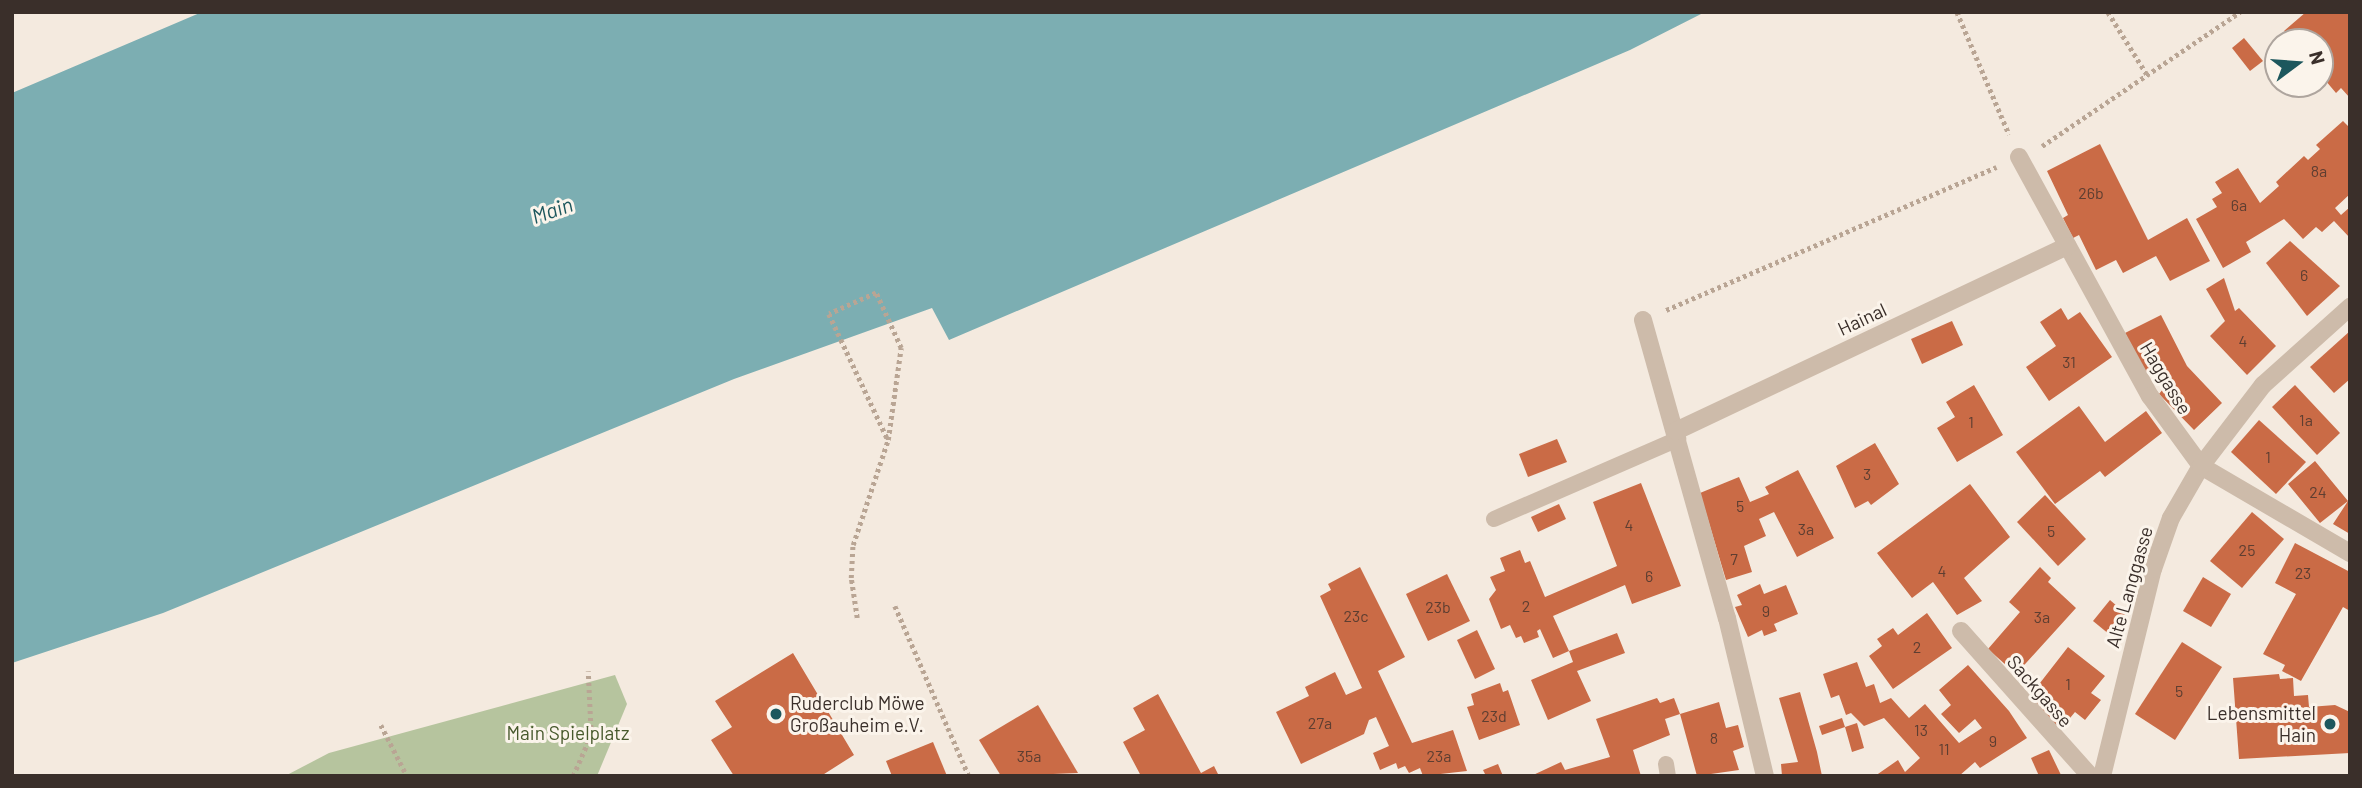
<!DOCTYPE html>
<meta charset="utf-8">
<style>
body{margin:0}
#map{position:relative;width:2362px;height:788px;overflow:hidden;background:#f4eadf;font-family:Barlow,sans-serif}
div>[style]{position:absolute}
.green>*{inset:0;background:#b6c49e}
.water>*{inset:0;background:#7caeb2}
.building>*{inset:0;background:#ca6b46}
.path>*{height:4.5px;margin-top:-2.25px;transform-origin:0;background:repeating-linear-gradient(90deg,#b9a594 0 3.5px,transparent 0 7px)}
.lane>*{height:16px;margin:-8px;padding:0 8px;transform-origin:8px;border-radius:8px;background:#cdbbaa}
.street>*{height:18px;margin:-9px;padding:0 9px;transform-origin:9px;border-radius:9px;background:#cdbbaa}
.dots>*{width:19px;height:19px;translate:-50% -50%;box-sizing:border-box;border:4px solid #fbf4eb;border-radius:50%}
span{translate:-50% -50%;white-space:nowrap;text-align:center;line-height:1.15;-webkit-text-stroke:6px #fbf4eb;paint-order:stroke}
.number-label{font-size:16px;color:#5e3e31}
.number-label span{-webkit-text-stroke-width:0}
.street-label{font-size:19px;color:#3a2f2a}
.poi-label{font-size:19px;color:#3a2f2a}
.left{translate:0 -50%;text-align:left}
.right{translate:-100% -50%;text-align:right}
.park-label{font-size:19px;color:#47592c}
.water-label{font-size:21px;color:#1d575d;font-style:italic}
.frame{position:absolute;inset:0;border:14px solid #3a2f2a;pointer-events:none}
.north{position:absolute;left:2264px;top:28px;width:70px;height:70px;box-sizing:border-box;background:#fbf4eb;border:2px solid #aea59e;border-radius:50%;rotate:74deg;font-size:19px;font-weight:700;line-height:28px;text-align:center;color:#3a2f2a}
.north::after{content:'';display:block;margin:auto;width:24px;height:32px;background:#1d575d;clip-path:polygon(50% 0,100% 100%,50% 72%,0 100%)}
</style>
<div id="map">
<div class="green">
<i style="clip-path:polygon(615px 675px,627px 704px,597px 776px,285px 776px,329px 753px)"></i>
</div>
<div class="water">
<i style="clip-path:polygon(202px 12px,1705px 12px,1630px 50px,949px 340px,932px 308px,734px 379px,163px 613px,12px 663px,12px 93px)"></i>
</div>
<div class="building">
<i style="clip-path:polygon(2306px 12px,2350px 12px,2350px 98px,2341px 88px,2336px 93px,2320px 74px,2320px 42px,2293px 42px,2284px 31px)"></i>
<i style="clip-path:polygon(2244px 38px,2263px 61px,2250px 71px,2232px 48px)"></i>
<i style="clip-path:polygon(2343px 121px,2350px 128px,2350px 194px,2335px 208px,2341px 215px,2350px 207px,2350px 238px,2334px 221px,2322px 232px,2316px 227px,2303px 239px,2284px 219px,2246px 242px,2251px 252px,2223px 268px,2196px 219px,2217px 207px,2212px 199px,2222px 193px,2215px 182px,2238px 168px,2260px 203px,2279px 186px,2276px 182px,2304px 156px,2308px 160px,2320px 149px,2316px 145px)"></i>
<i style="clip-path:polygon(2100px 144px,2148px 240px,2187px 218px,2210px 261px,2170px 281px,2156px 256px,2123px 273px,2116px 260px,2096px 270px,2079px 235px,2073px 238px,2063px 218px,2068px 215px,2047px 171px)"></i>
<i style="clip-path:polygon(2290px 241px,2340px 286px,2307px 316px,2266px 263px)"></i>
<i style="clip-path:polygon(2224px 278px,2235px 311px,2239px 308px,2276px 346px,2247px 375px,2210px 336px,2225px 321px,2206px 289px)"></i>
<i style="clip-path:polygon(2061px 308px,2068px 320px,2080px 312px,2112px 357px,2049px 401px,2026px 367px,2056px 346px,2040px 322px)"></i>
<i style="clip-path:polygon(2161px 315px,2187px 366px,2222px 403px,2194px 430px,2159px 394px,2163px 389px,2153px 369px,2146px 373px,2125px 333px)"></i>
<i style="clip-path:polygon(1952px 321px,1963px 345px,1922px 364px,1911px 339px)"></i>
<i style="clip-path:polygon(2350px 331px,2350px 379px,2334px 393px,2310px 367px)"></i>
<i style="clip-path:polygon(1974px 385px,2003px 435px,1957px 462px,1937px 428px,1955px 417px,1946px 402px)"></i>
<i style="clip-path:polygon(2295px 385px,2340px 433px,2317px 455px,2272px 407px)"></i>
<i style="clip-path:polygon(2079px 406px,2105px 442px,2146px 411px,2162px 433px,2105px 477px,2100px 471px,2055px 504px,2016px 452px)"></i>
<i style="clip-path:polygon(2259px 420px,2306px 462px,2276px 494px,2231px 452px)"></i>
<i style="clip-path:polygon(1557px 439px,1567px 462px,1528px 477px,1519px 454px)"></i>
<i style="clip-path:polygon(1875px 443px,1899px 484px,1871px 505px,1868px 501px,1855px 508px,1836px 466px)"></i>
<i style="clip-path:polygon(2315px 461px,2348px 501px,2350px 497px,2350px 534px,2333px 524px,2348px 501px,2320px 523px,2288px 484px)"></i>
<i style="clip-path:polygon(1798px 470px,1834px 538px,1797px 557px,1774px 512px,1759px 519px,1766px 536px,1744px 546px,1752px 572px,1726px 580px,1700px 493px,1739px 477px,1750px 502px,1769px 494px,1765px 487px)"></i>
<i style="clip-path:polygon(1641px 483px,1681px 586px,1632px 604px,1625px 585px,1553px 616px,1569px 651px,1553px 658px,1540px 629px,1537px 631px,1539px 637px,1524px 643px,1521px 636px,1516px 638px,1510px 625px,1501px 629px,1489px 599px,1496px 590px,1490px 577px,1505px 571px,1500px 558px,1520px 550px,1525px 563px,1530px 561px,1545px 597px,1617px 566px,1593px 502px)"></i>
<i style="clip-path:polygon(1970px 484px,2010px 537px,1964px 578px,1982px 601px,1957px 615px,1933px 582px,1912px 598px,1877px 553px)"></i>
<i style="clip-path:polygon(2045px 495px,2086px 539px,2058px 566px,2017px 522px)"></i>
<i style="clip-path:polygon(1559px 504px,1566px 519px,1538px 532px,1531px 517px)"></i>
<i style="clip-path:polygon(2252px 512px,2284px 539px,2242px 588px,2210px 561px)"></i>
<i style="clip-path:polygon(2295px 543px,2350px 572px,2350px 611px,2343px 607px,2301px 681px,2282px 671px,2285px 665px,2263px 654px,2296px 594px,2275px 583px)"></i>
<i style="clip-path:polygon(1360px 567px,1405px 657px,1378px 671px,1412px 743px,1453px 730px,1467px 771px,1423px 776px,1420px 768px,1409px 773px,1405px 766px,1398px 769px,1396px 763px,1380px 770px,1373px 753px,1389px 746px,1376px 717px,1369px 720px,1364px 734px,1301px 764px,1276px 712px,1309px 696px,1305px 687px,1335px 672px,1346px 695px,1362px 688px,1320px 596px,1331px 590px,1328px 584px)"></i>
<i style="clip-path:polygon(2040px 567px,2051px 578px,2048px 582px,2076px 608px,2016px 674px,1988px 649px,2020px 612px,2009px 602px)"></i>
<i style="clip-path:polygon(1447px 574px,1470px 621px,1428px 641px,1406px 594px)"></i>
<i style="clip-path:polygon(2203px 577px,2231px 594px,2211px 627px,2183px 611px)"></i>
<i style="clip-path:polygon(1760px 584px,1764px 594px,1786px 585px,1798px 614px,1774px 624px,1777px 631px,1764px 636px,1762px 630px,1748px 637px,1735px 607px,1742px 605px,1737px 595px)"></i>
<i style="clip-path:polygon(2110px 600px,2125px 613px,2115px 639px,2093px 621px)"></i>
<i style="clip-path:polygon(1927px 613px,1952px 648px,1893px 689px,1869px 656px,1882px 646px,1877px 639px,1893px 628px,1898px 635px)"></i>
<i style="clip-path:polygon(1477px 630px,1495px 669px,1475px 679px,1457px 640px)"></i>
<i style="clip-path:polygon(1617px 633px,1625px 653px,1577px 671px,1591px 701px,1548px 720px,1531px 680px,1573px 662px,1569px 651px)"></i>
<i style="clip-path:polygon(2182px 642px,2222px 667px,2175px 740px,2135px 714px)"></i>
<i style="clip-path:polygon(2068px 647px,2105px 676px,2091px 693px,2101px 700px,2085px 720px,2075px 712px,2061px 729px,2026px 701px)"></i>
<i style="clip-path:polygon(793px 653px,854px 755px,821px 776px,734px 776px,711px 740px,732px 727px,715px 701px)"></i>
<i style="clip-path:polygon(1857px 662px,1866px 687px,1874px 684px,1880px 703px,1891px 698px,1909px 718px,1925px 704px,1959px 743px,1982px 728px,1975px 719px,1959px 733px,1941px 714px,1951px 705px,1939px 690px,1968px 665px,2009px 711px,2027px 738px,1980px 768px,1975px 762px,1959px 776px,1875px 776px,1898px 760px,1905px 772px,1920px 758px,1884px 718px,1864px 726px,1851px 713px,1846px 715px,1839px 695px,1831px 698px,1823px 674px)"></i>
<i style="clip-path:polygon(2279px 674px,2280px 679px,2293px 678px,2294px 696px,2308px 695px,2309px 707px,2335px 705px,2350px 712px,2350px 753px,2239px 759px,2233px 678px)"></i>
<i style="clip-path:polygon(1500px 683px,1503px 692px,1508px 690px,1520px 725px,1479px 740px,1467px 707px,1474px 705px,1471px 694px)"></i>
<i style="clip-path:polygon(1800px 692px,1817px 752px,1822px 776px,1782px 776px,1781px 764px,1798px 762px,1779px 698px)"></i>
<i style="clip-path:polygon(1158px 694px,1201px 773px,1214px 766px,1219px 776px,1141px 776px,1123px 742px,1145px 730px,1133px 708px)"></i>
<i style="clip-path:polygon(1657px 698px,1660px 703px,1674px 698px,1680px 714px,1719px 702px,1726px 728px,1738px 725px,1744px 747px,1733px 751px,1739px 770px,1697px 776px,1680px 714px,1665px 719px,1670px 735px,1633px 750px,1641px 776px,1531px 776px,1561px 762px,1565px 770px,1610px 757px,1596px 719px)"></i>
<i style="clip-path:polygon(1038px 705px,1078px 773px,1001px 776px,979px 740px)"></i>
<i style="clip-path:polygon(1842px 718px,1845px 727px,1857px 723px,1864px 748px,1852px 752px,1845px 727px,1822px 735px,1819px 726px)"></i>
<i style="clip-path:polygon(933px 742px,947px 776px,892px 776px,886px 761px)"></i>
<i style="clip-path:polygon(2049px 750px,2061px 775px,2039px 776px,2031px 758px)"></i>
<i style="clip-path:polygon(1498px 764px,1503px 776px,1486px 776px,1483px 770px)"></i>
</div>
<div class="path">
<i style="left:1957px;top:12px;width:133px;rotate:66.9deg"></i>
<i style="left:2108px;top:12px;width:75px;rotate:58deg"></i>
<i style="left:2042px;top:146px;width:239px;rotate:-34.1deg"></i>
<i style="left:1666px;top:310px;width:360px;rotate:-23.4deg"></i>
<i style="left:895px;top:606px;width:185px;rotate:66.5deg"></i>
<i style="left:857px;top:618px;width:40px;rotate:-98.5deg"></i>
<i style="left:851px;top:578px;width:33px;rotate:-87deg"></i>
<i style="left:853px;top:545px;width:111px;rotate:-71.6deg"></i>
<i style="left:888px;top:440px;width:93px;rotate:-82deg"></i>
<i style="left:901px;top:348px;width:60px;rotate:-114.4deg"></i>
<i style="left:876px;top:293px;width:51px;rotate:155.9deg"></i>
<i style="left:829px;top:314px;width:139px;rotate:64.9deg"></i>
<i style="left:381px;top:725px;width:57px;rotate:63deg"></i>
<i style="left:573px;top:776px;width:45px;rotate:-66.3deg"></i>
<i style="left:591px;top:735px;width:64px;rotate:-92.7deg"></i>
</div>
<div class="lane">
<i style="left:1494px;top:519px;width:201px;rotate:-23.5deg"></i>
<i style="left:1666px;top:764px;width:12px;rotate:81deg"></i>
</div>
<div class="street">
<i style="left:2019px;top:157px;width:273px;rotate:61.3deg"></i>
<i style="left:2150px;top:396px;width:87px;rotate:53.9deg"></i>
<i style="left:2201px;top:466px;width:173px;rotate:30.3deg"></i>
<i style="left:1643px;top:320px;width:310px;rotate:74.3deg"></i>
<i style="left:1727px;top:618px;width:163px;rotate:76.5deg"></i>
<i style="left:1676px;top:431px;width:433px;rotate:-25.3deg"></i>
<i style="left:1961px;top:631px;width:194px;rotate:48.3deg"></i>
<i style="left:2102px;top:776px;width:213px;rotate:-76.2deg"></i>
<i style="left:2153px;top:569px;width:54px;rotate:-70.6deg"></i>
<i style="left:2171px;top:518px;width:60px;rotate:-60deg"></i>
<i style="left:2201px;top:466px;width:102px;rotate:-52.6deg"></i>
<i style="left:2263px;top:385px;width:117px;rotate:-41.9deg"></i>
</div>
<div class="dots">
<i style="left:776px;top:714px;background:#1d575d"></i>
<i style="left:2330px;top:724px;background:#1d575d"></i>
</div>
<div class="number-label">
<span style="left:2319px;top:171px">8a</span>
<span style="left:2091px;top:193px">26b</span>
<span style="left:2239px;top:205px">6a</span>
<span style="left:2304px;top:275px">6</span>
<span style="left:2243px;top:341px">4</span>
<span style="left:2069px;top:362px">31</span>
<span style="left:2306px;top:420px">1a</span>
<span style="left:1971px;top:422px">1</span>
<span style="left:2268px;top:457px">1</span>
<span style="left:1867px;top:474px">3</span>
<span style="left:2318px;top:492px">24</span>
<span style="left:1740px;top:506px">5</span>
<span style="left:1629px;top:525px">4</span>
<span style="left:1806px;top:529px">3a</span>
<span style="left:2051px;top:531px">5</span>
<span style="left:2247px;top:550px">25</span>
<span style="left:1734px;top:559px">7</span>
<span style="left:1942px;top:571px">4</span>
<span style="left:2303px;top:573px">23</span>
<span style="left:1649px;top:576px">6</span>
<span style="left:1526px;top:606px">2</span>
<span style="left:1438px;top:607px">23b</span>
<span style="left:1766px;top:611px">9</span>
<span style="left:1356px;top:616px">23c</span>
<span style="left:2042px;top:617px">3a</span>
<span style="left:1917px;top:647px">2</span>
<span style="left:2068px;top:684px">1</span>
<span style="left:2179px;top:691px">5</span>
<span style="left:1494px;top:716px">23d</span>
<span style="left:1320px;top:723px">27a</span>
<span style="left:1921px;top:730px">13</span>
<span style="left:1714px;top:738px">8</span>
<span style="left:1993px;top:741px">9</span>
<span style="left:1944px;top:749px">11</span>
<span style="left:1029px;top:756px">35a</span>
<span style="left:1439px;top:756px">23a</span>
</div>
<div class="street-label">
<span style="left:1862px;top:319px;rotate:-25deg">Hainal</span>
<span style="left:2166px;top:378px;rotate:59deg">Haggasse</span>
<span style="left:2129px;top:587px;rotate:-74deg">Alte Langgasse</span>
<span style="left:2040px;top:691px;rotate:49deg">Sackgasse</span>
</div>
<div class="poi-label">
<span class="left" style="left:790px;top:714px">Ruderclub Möwe<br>Großauheim e.V.</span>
<span class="right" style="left:2316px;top:724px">Lebensmittel<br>Hain</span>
</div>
<div class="park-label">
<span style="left:568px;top:733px">Main Spielplatz</span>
</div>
<div class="water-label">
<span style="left:552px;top:210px;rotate:-19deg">Main</span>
</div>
<div class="frame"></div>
<div class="north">N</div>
</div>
